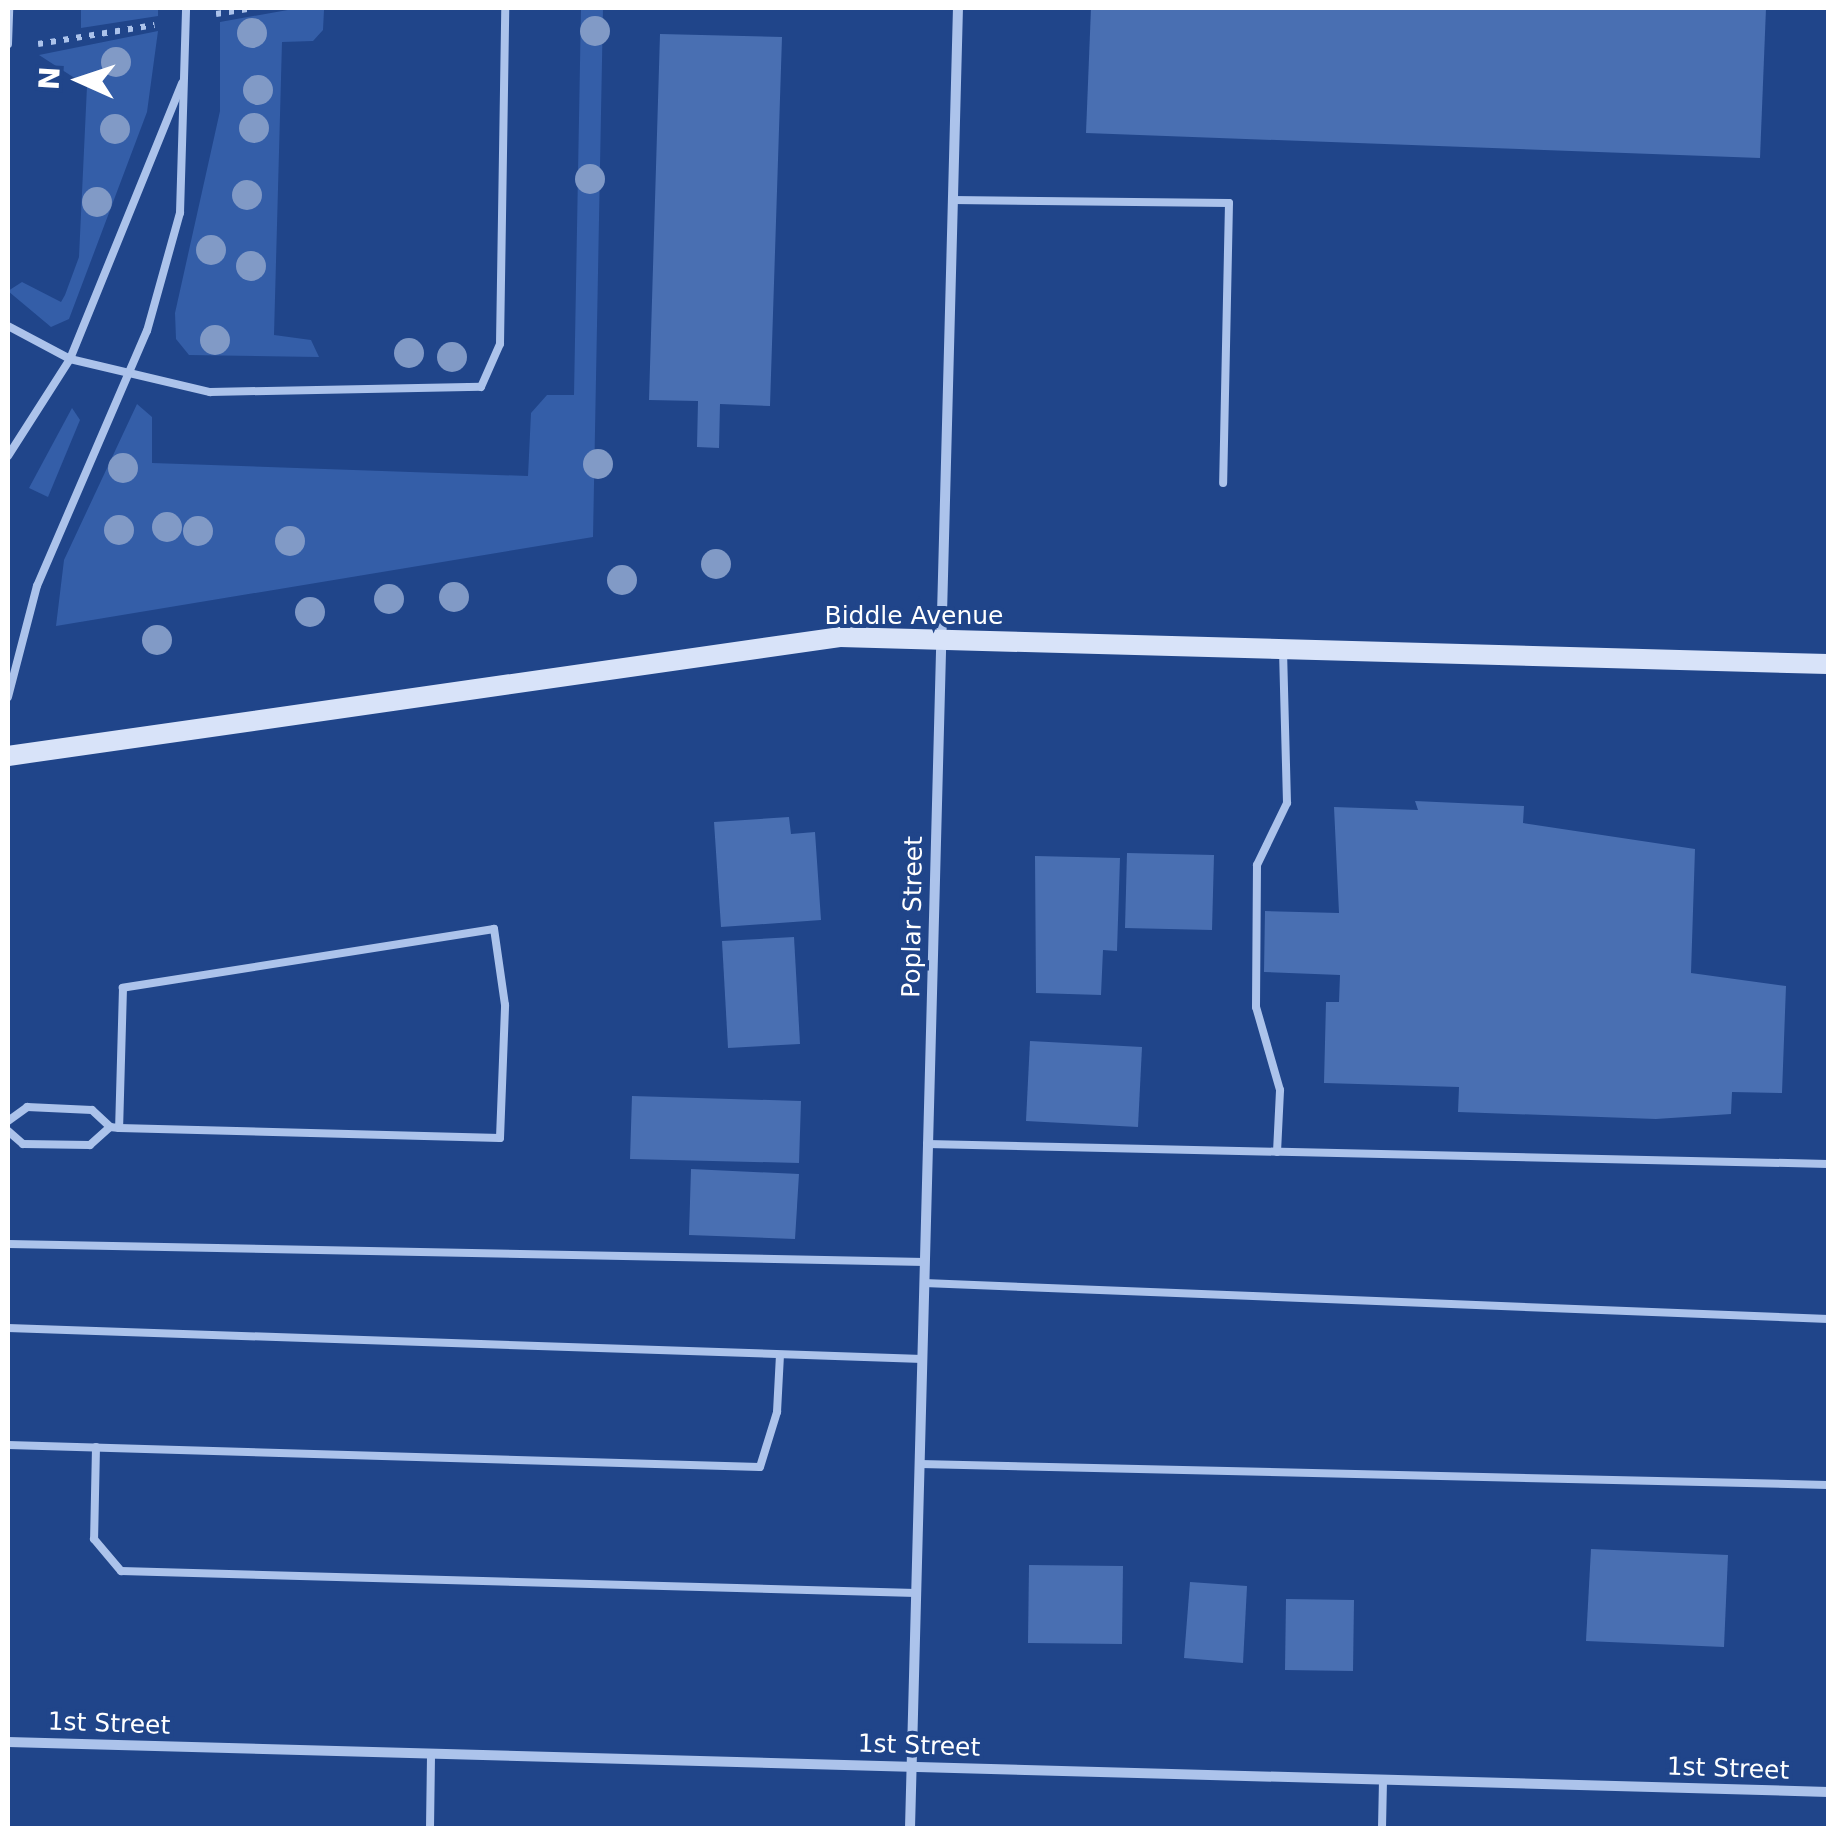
<!DOCTYPE html>
<style>
body{margin:0}
#map{position:relative;width:1836px;height:1836px;overflow:hidden;background:#20458a;font-family:"DejaVu Sans",sans-serif}
div>[style]{position:absolute}
.green>*{inset:0;background:#345ea8}
.building>*{inset:0;background:#496fb2}
.path>*{height:6px;margin-top:-3px;transform-origin:0;background:repeating-linear-gradient(90deg,#acc3eb 0 5px,transparent 0 13px)}
.service>*{height:8px;margin:-4px;padding:0 4px;transform-origin:4px;border-radius:4px;background:#acc3eb}
.minor>*{height:10px;margin:-5px;padding:0 5px;transform-origin:5px;border-radius:5px;background:#acc3eb}
.secondary>*{height:20px;margin:-10px;padding:0 10px;transform-origin:10px;border-radius:10px;background:#d8e3f9}
.trees>*{width:30px;height:30px;margin:-15px;border-radius:50%;background:#819ac6}
span{translate:-50% -50%;white-space:nowrap;text-align:center;line-height:1.15;-webkit-text-stroke:8px #20458a;paint-order:stroke}
.street-label{font-size:25px;color:#fff}
.frame{position:absolute;inset:0;border:10px solid #fff;pointer-events:none}
.north{position:absolute;left:30px;top:30px;width:100px;height:100px;-webkit-text-stroke:8px #20458a;paint-order:stroke;rotate:273deg;font-size:28px;font-weight:700;line-height:40px;text-align:center;color:#fff}
.north::after{content:'';display:block;margin:auto;width:35px;height:45px;background:#fff;clip-path:polygon(50% 0,100% 100%,50% 72%,0 100%)}
</style>
<div id="map">
<div class="green">
<i style="clip-path:polygon(81px 8px,158px 8px,158px 16px,81px 28px)"></i>
<i style="clip-path:polygon(299px 8px,324px 10px,323px 30px,313px 41px,282px 42px,274px 335px,311px 340px,319px 357px,189px 355px,176px 339px,175px 313px,220px 111px,220px 22px)"></i>
<i style="clip-path:polygon(581px 8px,603px 8px,593px 537px,56px 626px,64px 560px,137px 404px,152px 417px,152px 463px,528px 476px,531px 413px,547px 395px,574px 395px)"></i>
<i style="clip-path:polygon(158px 31px,147px 112px,69px 319px,51px 327px,8px 291px,22px 282px,61px 302px,65px 295px,79px 257px,87px 86px,39px 55px)"></i>
<i style="clip-path:polygon(72px 408px,80px 420px,48px 497px,29px 488px)"></i>
</div>
<div class="building">
<i style="clip-path:polygon(1091px 8px,1766px 8px,1760px 158px,1086px 133px)"></i>
<i style="clip-path:polygon(660px 34px,782px 37px,770px 406px,720px 404px,719px 448px,697px 447px,698px 401px,649px 400px)"></i>
<i style="clip-path:polygon(1415px 801px,1524px 806px,1523px 823px,1695px 849px,1691px 973px,1786px 986px,1782px 1093px,1732px 1092px,1731px 1114px,1656px 1119px,1458px 1112px,1459px 1087px,1324px 1083px,1326px 1002px,1339px 1002px,1340px 975px,1264px 972px,1265px 911px,1339px 913px,1334px 807px,1418px 810px)"></i>
<i style="clip-path:polygon(789px 817px,791px 834px,815px 832px,821px 920px,721px 927px,714px 822px)"></i>
<i style="clip-path:polygon(1127px 853px,1214px 855px,1212px 930px,1125px 928px)"></i>
<i style="clip-path:polygon(1035px 856px,1120px 858px,1117px 951px,1103px 950px,1101px 995px,1036px 993px)"></i>
<i style="clip-path:polygon(794px 937px,800px 1044px,728px 1048px,722px 941px)"></i>
<i style="clip-path:polygon(1030px 1041px,1142px 1047px,1138px 1127px,1026px 1121px)"></i>
<i style="clip-path:polygon(632px 1096px,801px 1101px,799px 1163px,630px 1159px)"></i>
<i style="clip-path:polygon(691px 1169px,799px 1174px,795px 1239px,689px 1235px)"></i>
<i style="clip-path:polygon(1591px 1549px,1728px 1555px,1724px 1647px,1586px 1641px)"></i>
<i style="clip-path:polygon(1029px 1565px,1123px 1566px,1122px 1644px,1028px 1643px)"></i>
<i style="clip-path:polygon(1190px 1582px,1247px 1586px,1243px 1663px,1184px 1658px)"></i>
<i style="clip-path:polygon(1286px 1599px,1354px 1600px,1353px 1671px,1285px 1670px)"></i>
</div>
<div class="path">
<i style="left:216px;top:14px;width:38px;rotate:-9deg"></i>
<i style="left:38px;top:44px;width:118px;rotate:-9.3deg"></i>
</div>
<div class="service">
<i style="left:8px;top:44px;width:36px;rotate:-88deg"></i>
<i style="left:952px;top:200px;width:277px;rotate:0.6deg"></i>
<i style="left:1229px;top:203px;width:280px;rotate:91.2deg"></i>
<i style="left:8px;top:326px;width:70px;rotate:28deg"></i>
<i style="left:70px;top:359px;width:144px;rotate:13.3deg"></i>
<i style="left:210px;top:392px;width:271px;rotate:-1.1deg"></i>
<i style="left:481px;top:387px;width:47px;rotate:-66.2deg"></i>
<i style="left:500px;top:344px;width:336px;rotate:-89.1deg"></i>
<i style="left:8px;top:456px;width:115px;rotate:-57.4deg"></i>
<i style="left:70px;top:359px;width:298px;rotate:-67.9deg"></i>
<i style="left:8px;top:697px;width:115px;rotate:-75.4deg"></i>
<i style="left:37px;top:586px;width:278px;rotate:-66.7deg"></i>
<i style="left:147px;top:331px;width:123px;rotate:-74.4deg"></i>
<i style="left:180px;top:213px;width:205px;rotate:-88.3deg"></i>
<i style="left:8px;top:1121px;width:24px;rotate:-36deg"></i>
<i style="left:27px;top:1107px;width:65px;rotate:2.6deg"></i>
<i style="left:92px;top:1110px;width:25px;rotate:43deg"></i>
<i style="left:110px;top:1127px;width:27px;rotate:138deg"></i>
<i style="left:90px;top:1145px;width:67px;rotate:-179.1deg"></i>
<i style="left:23px;top:1144px;width:20px;rotate:-139deg"></i>
<i style="left:110px;top:1127px;width:9px;rotate:6deg"></i>
<i style="left:119px;top:1128px;width:381px;rotate:1.5deg"></i>
<i style="left:500px;top:1138px;width:133px;rotate:-87.8deg"></i>
<i style="left:505px;top:1005px;width:77px;rotate:-98.2deg"></i>
<i style="left:494px;top:929px;width:376px;rotate:171deg"></i>
<i style="left:123px;top:988px;width:140px;rotate:91.6deg"></i>
<i style="left:927px;top:1144px;width:901px;rotate:1.27deg"></i>
<i style="left:1277px;top:1152px;width:62px;rotate:-87.2deg"></i>
<i style="left:1280px;top:1090px;width:86px;rotate:-106.1deg"></i>
<i style="left:1256px;top:1007px;width:142px;rotate:-89.6deg"></i>
<i style="left:1257px;top:865px;width:69px;rotate:-64.2deg"></i>
<i style="left:1287px;top:803px;width:154px;rotate:-91.5deg"></i>
<i style="left:8px;top:1244px;width:917px;rotate:1.12deg"></i>
<i style="left:924px;top:1283px;width:905px;rotate:2.28deg"></i>
<i style="left:8px;top:1328px;width:915px;rotate:1.94deg"></i>
<i style="left:8px;top:1445px;width:752px;rotate:1.68deg"></i>
<i style="left:760px;top:1467px;width:58px;rotate:-72.8deg"></i>
<i style="left:777px;top:1412px;width:57px;rotate:-87deg"></i>
<i style="left:96px;top:1447px;width:92px;rotate:91.2deg"></i>
<i style="left:94px;top:1539px;width:42px;rotate:49.8deg"></i>
<i style="left:121px;top:1571px;width:795px;rotate:1.59deg"></i>
<i style="left:920px;top:1464px;width:908px;rotate:1.32deg"></i>
<i style="left:430px;top:1828px;width:75px;rotate:-89.2deg"></i>
<i style="left:1382px;top:1828px;width:49px;rotate:-88.8deg"></i>
</div>
<div class="minor">
<i style="left:8px;top:1742px;width:1821px;rotate:1.57deg"></i>
<i style="left:910px;top:1828px;width:1821px;rotate:-88.49deg"></i>
</div>
<div class="secondary">
<i style="left:8px;top:756px;width:840px;rotate:-8.14deg"></i>
<i style="left:840px;top:637px;width:988px;rotate:1.57deg"></i>
</div>
<div class="trees">
<i style="left:595px;top:31px"></i>
<i style="left:252px;top:33px"></i>
<i style="left:116px;top:62px"></i>
<i style="left:258px;top:90px"></i>
<i style="left:254px;top:128px"></i>
<i style="left:115px;top:129px"></i>
<i style="left:590px;top:179px"></i>
<i style="left:247px;top:195px"></i>
<i style="left:97px;top:202px"></i>
<i style="left:211px;top:250px"></i>
<i style="left:251px;top:266px"></i>
<i style="left:215px;top:340px"></i>
<i style="left:409px;top:353px"></i>
<i style="left:452px;top:357px"></i>
<i style="left:598px;top:464px"></i>
<i style="left:123px;top:468px"></i>
<i style="left:167px;top:527px"></i>
<i style="left:119px;top:530px"></i>
<i style="left:198px;top:531px"></i>
<i style="left:290px;top:541px"></i>
<i style="left:716px;top:564px"></i>
<i style="left:622px;top:580px"></i>
<i style="left:454px;top:597px"></i>
<i style="left:389px;top:599px"></i>
<i style="left:310px;top:612px"></i>
<i style="left:157px;top:640px"></i>
</div>
<div class="street-label">
<span style="left:914px;top:616px">Biddle Avenue</span>
<span style="left:913px;top:917px;rotate:-89deg">Poplar Street</span>
<span style="left:109px;top:1724px;rotate:2deg">1st Street</span>
<span style="left:919px;top:1746px;rotate:2deg">1st Street</span>
<span style="left:1728px;top:1769px;rotate:2deg">1st Street</span>
</div>
<div class="frame"></div>
<div class="north">N</div>
</div>
